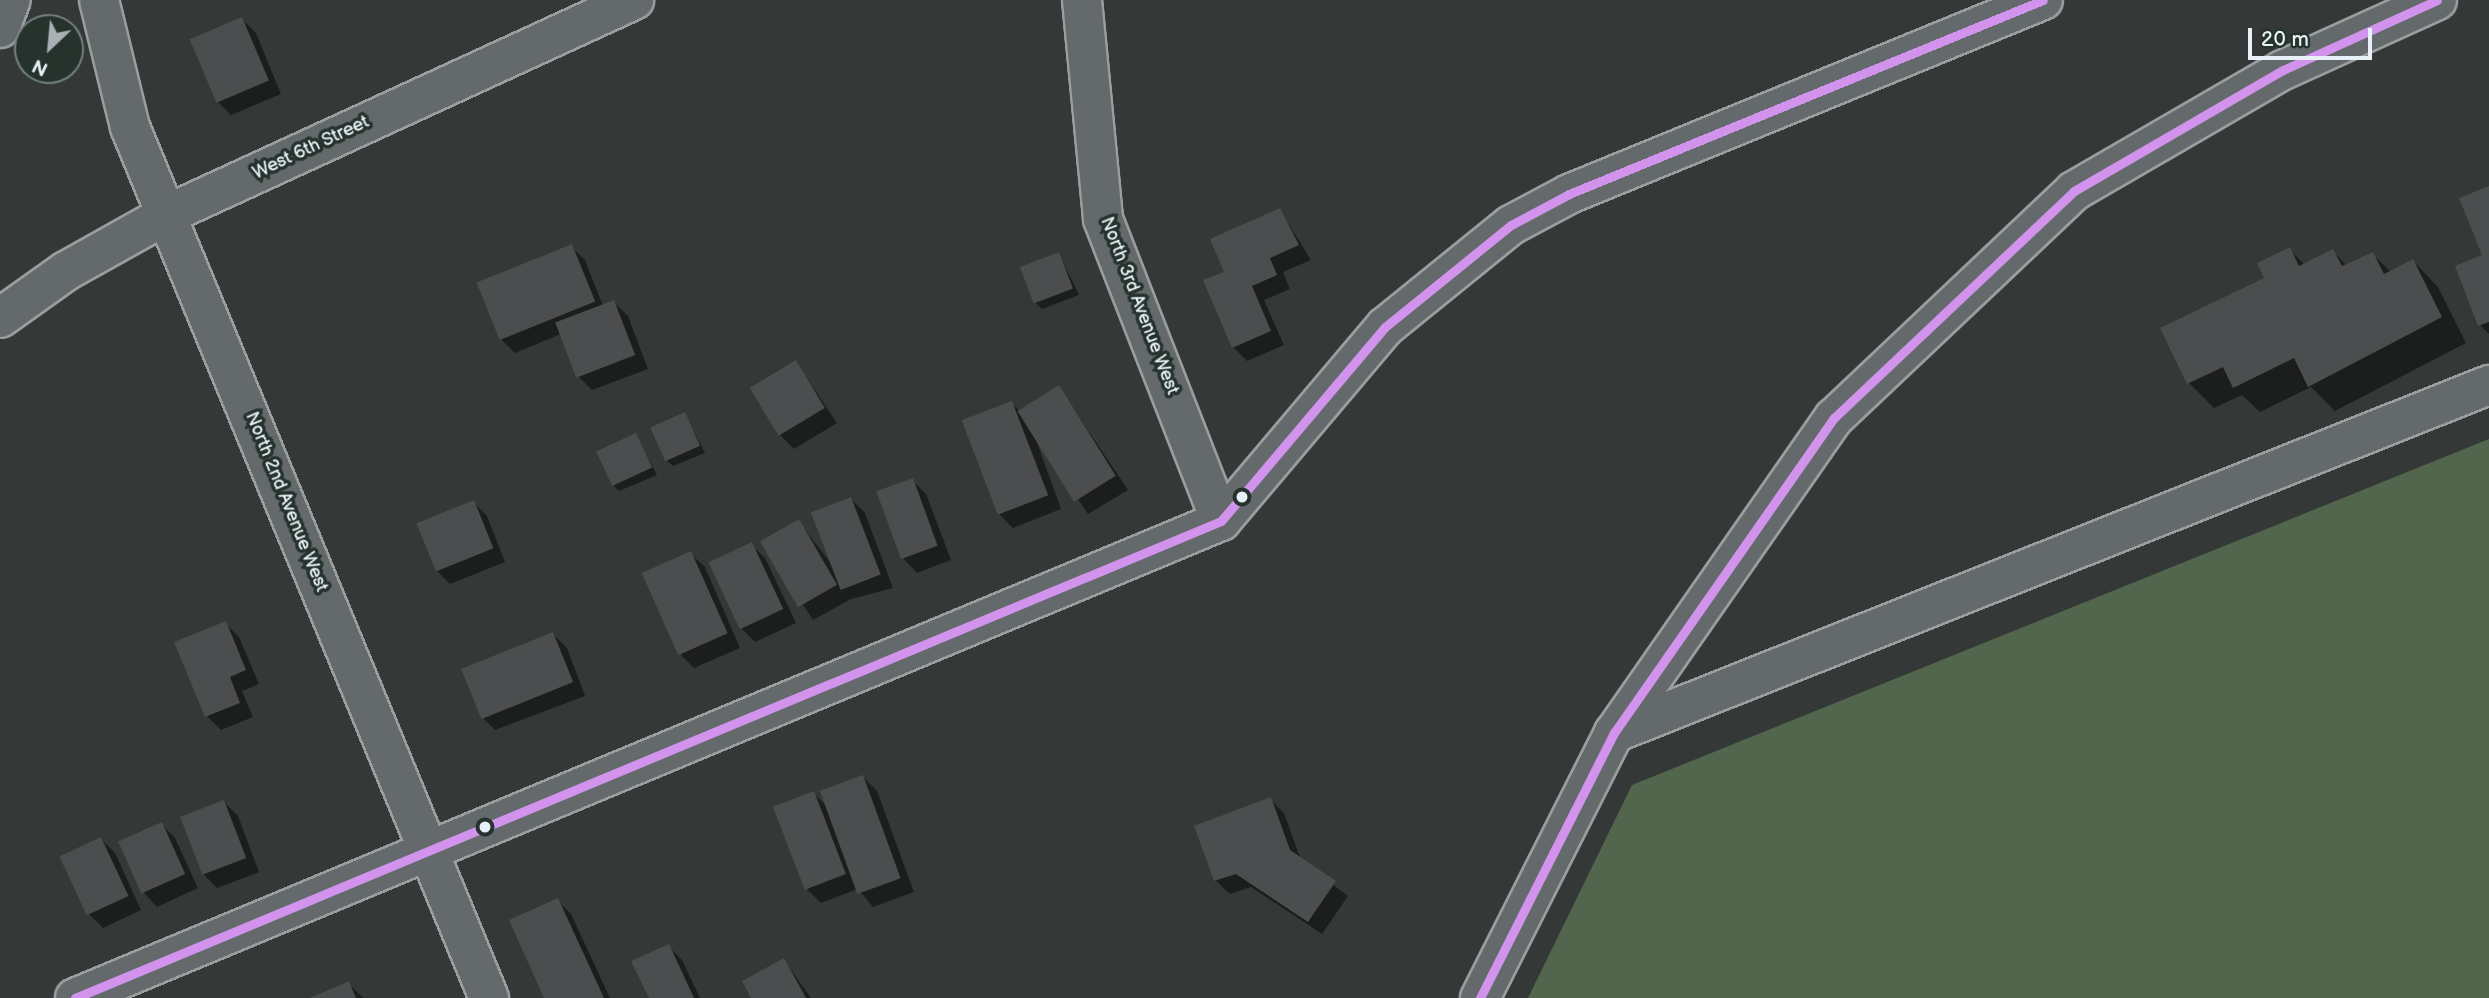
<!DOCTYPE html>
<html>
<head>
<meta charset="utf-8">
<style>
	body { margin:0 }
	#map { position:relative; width:2489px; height:998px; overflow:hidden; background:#343937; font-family:"Balsamiq Sans",sans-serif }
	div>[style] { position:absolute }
	.green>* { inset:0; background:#52664d }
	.shadow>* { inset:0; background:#0007 }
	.building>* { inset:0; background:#4c4d4e; transform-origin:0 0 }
	.roads { filter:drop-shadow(2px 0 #9a9e9e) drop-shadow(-2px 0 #9a9e9e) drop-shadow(0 2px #9a9e9e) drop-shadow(0 -2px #9a9e9e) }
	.street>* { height:38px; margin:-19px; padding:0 19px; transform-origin:19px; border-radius:19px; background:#646a6b }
	.secondary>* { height:38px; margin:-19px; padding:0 19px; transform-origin:19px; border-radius:19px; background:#646a6b }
	.highway>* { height:38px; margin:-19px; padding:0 19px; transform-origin:19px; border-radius:19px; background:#646a6b }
	.bus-1>* { height:9px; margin:-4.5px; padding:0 4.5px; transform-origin:4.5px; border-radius:4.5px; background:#d193ec }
	.dots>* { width:19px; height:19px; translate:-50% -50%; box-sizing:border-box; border:4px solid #26332d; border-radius:50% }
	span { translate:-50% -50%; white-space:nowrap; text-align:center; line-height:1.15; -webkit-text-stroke:7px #26332d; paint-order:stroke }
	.street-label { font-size:18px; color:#e8f1f8 }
	.north { position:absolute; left:14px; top:14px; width:70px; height:70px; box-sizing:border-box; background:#26332d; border:2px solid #747f7e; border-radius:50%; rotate:206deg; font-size:19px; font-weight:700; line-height:28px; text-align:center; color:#e8f1f8 }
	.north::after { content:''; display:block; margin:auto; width:24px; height:32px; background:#a9b1b4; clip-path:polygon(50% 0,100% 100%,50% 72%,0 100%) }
	.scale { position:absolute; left:2248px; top:28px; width:124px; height:32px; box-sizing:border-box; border:4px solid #e8f1f8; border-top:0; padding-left:9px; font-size:21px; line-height:24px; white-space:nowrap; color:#e8f1f8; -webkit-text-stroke:5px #26332d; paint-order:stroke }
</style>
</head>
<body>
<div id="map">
	<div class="green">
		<div style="clip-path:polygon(2489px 439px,2489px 998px,1528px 998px,1632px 785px)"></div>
	</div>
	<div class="shadow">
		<div style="clip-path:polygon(242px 19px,256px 33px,281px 94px,231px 115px,217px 101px)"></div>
		<div style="clip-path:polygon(2489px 188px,2489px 334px,2480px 325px)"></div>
		<div style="clip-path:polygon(1280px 210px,1311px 260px,1283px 272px,1290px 289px,1264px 300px,1284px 345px,1247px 361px,1233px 347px,1226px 273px)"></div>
		<div style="clip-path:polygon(571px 246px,585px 260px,603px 306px,614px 302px,628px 316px,648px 369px,592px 390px,578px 376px,561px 334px,515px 353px,501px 339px)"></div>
		<div style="clip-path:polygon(2289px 249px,2305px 265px,2333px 251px,2347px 266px,2372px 254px,2391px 272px,2413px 261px,2438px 287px,2466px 343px,2335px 411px,2311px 387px,2260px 412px,2242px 395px,2214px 408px,2189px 383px,2162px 329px,2266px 279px)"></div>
		<div style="clip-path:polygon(1059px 254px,1079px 295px,1042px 309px,1035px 302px)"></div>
		<div style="clip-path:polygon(796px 362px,837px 423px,794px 449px,780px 435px)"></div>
		<div style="clip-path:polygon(1059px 387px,1128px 490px,1088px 514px,1034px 434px,1061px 509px,1013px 528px,999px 514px,1011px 403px,1020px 411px)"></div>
		<div style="clip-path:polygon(685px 414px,705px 453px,673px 466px,666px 460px)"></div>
		<div style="clip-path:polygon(635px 435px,657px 475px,619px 491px,612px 484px)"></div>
		<div style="clip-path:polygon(912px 480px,926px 494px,951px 560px,917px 573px,904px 559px)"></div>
		<div style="clip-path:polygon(851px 499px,865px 513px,893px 588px,851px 599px,813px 620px,762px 542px,799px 522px,833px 566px)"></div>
		<div style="clip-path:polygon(473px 502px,487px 516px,505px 562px,450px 584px,436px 570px)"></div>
		<div style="clip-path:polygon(751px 544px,765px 558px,796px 623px,755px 642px,741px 628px)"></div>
		<div style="clip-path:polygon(691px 554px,705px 567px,740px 648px,694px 668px,680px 654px)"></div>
		<div style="clip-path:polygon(225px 623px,239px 637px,259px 684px,242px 691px,253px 717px,221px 730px,207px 716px)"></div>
		<div style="clip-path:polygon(553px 634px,567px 648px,585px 696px,495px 730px,481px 716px)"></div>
		<div style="clip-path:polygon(863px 777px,877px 791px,914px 892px,873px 907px,858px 889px,821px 903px,807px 889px,813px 793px,828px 807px)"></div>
		<div style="clip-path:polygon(1270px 799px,1284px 813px,1301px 860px,1348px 896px,1322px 934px,1251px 887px,1230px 894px,1216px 881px,1196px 827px)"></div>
		<div style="clip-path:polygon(224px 802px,238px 816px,259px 872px,217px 888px,203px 874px)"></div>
		<div style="clip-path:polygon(161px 824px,175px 838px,198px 888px,157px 907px,144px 893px,120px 843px)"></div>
		<div style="clip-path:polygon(101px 839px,115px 853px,141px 910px,103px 928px,89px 914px)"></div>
		<div style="clip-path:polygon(557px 900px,571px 914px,610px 998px,546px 998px)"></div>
		<div style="clip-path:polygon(668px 946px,682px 960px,700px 998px,651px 998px)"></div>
		<div style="clip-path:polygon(784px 960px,811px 998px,753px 998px)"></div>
		<div style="clip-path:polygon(348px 983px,363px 998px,314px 998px)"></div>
	</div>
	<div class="building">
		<div style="left:242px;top:17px;width:69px;height:57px;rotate:67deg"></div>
		<div style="clip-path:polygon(2489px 186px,2489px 322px,2478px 326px,2455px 266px,2482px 255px,2459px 198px)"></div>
		<div style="clip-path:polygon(1280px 208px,1299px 245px,1270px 258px,1277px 275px,1252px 286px,1271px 331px,1232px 348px,1203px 280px,1224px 272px,1210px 239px)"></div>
		<div style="left:572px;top:244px;width:62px;height:103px;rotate:68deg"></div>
		<div style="clip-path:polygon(2290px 247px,2299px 266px,2333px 249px,2342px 266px,2373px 252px,2384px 274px,2413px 259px,2442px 317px,2308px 387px,2294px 358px,2233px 388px,2223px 367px,2187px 384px,2160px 328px,2264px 278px,2257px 263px)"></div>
		<div style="left:1059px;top:252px;width:39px;height:42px;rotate:69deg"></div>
		<div style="left:614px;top:300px;width:59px;height:63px;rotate:69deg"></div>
		<div style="left:796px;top:360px;width:56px;height:54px;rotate:59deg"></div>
		<div style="left:1059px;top:385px;width:107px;height:49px;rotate:58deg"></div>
		<div style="left:1012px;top:401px;width:101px;height:54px;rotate:69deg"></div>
		<div style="left:685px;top:412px;width:37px;height:38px;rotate:66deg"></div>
		<div style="left:636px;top:433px;width:38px;height:44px;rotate:65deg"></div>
		<div style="left:913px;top:478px;width:72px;height:39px;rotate:70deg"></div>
		<div style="left:851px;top:497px;width:83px;height:43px;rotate:69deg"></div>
		<div style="left:474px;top:500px;width:52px;height:62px;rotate:68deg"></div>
		<div style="left:799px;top:519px;width:76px;height:45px;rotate:60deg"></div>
		<div style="left:752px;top:542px;width:74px;height:48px;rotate:65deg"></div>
		<div style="left:691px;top:551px;width:90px;height:54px;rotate:66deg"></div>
		<div style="clip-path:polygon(226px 621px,246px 670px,230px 677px,240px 703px,205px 717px,174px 642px)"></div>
		<div style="left:553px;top:632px;width:54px;height:99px;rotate:68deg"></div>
		<div style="left:863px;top:775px;width:110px;height:46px;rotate:70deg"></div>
		<div style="left:814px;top:791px;width:89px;height:44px;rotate:69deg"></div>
		<div style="clip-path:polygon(1271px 797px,1290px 850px,1336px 881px,1308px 922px,1236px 874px,1214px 881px,1194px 826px)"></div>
		<div style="left:224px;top:800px;width:62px;height:47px;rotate:69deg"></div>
		<div style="left:162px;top:822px;width:57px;height:48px;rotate:66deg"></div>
		<div style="left:101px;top:837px;width:65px;height:46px;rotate:65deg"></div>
		<div style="clip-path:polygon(558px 898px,604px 998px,544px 998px,509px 920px)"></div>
		<div style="clip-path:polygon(669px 944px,694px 998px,649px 998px,631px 961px)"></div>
		<div style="clip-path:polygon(784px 958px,806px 998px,751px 998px,742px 981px)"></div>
		<div style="clip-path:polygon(349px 981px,356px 998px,310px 998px)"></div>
	</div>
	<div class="roads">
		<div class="street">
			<div style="left:99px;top:0;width:131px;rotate:76.3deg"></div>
			<div style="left:130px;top:127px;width:942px;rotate:67.6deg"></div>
			<div style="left:1082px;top:0;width:220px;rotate:84.5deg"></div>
			<div style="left:1103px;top:219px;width:324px;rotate:68.7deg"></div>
			<div style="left:0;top:318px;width:81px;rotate:-35.5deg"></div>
			<div style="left:66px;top:271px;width:117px;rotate:-29.2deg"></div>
			<div style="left:168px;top:214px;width:513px;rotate:-24.67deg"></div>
			<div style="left:1614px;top:733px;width:942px;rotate:-21.69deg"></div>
			<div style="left:1480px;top:998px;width:297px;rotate:-63.2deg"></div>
			<div style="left:1614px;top:733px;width:384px;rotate:-55.1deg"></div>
			<div style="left:1834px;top:418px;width:330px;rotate:-43.4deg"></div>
			<div style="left:2074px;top:191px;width:241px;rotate:-30.1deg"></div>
			<div style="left:2283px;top:70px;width:169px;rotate:-24.4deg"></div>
		</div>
		<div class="secondary">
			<div style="left:75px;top:998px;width:1241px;rotate:-22.6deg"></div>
			<div style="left:1221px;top:521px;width:254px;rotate:-49.8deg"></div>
			<div style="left:1385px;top:327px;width:162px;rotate:-39deg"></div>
			<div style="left:1511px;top:225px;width:66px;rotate:-28.1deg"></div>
			<div style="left:1569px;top:194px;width:512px;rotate:-22.26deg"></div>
		</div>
		<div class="highway">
			<div style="left:0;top:28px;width:30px;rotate:-69deg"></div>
		</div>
	</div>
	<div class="bus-1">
		<div style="left:75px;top:998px;width:1241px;rotate:-22.6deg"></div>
		<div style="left:1221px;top:521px;width:254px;rotate:-49.8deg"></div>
		<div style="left:1385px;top:327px;width:162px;rotate:-39deg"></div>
		<div style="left:1511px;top:225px;width:66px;rotate:-28.1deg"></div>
		<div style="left:1569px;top:194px;width:512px;rotate:-22.26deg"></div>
		<div style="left:1480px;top:998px;width:297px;rotate:-63.2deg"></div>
		<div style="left:1614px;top:733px;width:384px;rotate:-55.1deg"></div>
		<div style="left:1834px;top:418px;width:330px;rotate:-43.4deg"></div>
		<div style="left:2074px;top:191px;width:241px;rotate:-30.1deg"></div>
		<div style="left:2283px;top:70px;width:169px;rotate:-24.4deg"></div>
	</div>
	<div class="dots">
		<div style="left:1242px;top:497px;background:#e8f1f8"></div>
		<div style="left:485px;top:827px;background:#e8f1f8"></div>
	</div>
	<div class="street-label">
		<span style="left:311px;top:148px;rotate:-25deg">West 6th Street</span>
		<span style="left:1139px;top:306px;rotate:69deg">North 3rd Avenue West</span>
		<span style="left:286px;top:502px;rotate:68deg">North 2nd Avenue West</span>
	</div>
	<div class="north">N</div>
	<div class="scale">20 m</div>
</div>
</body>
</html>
